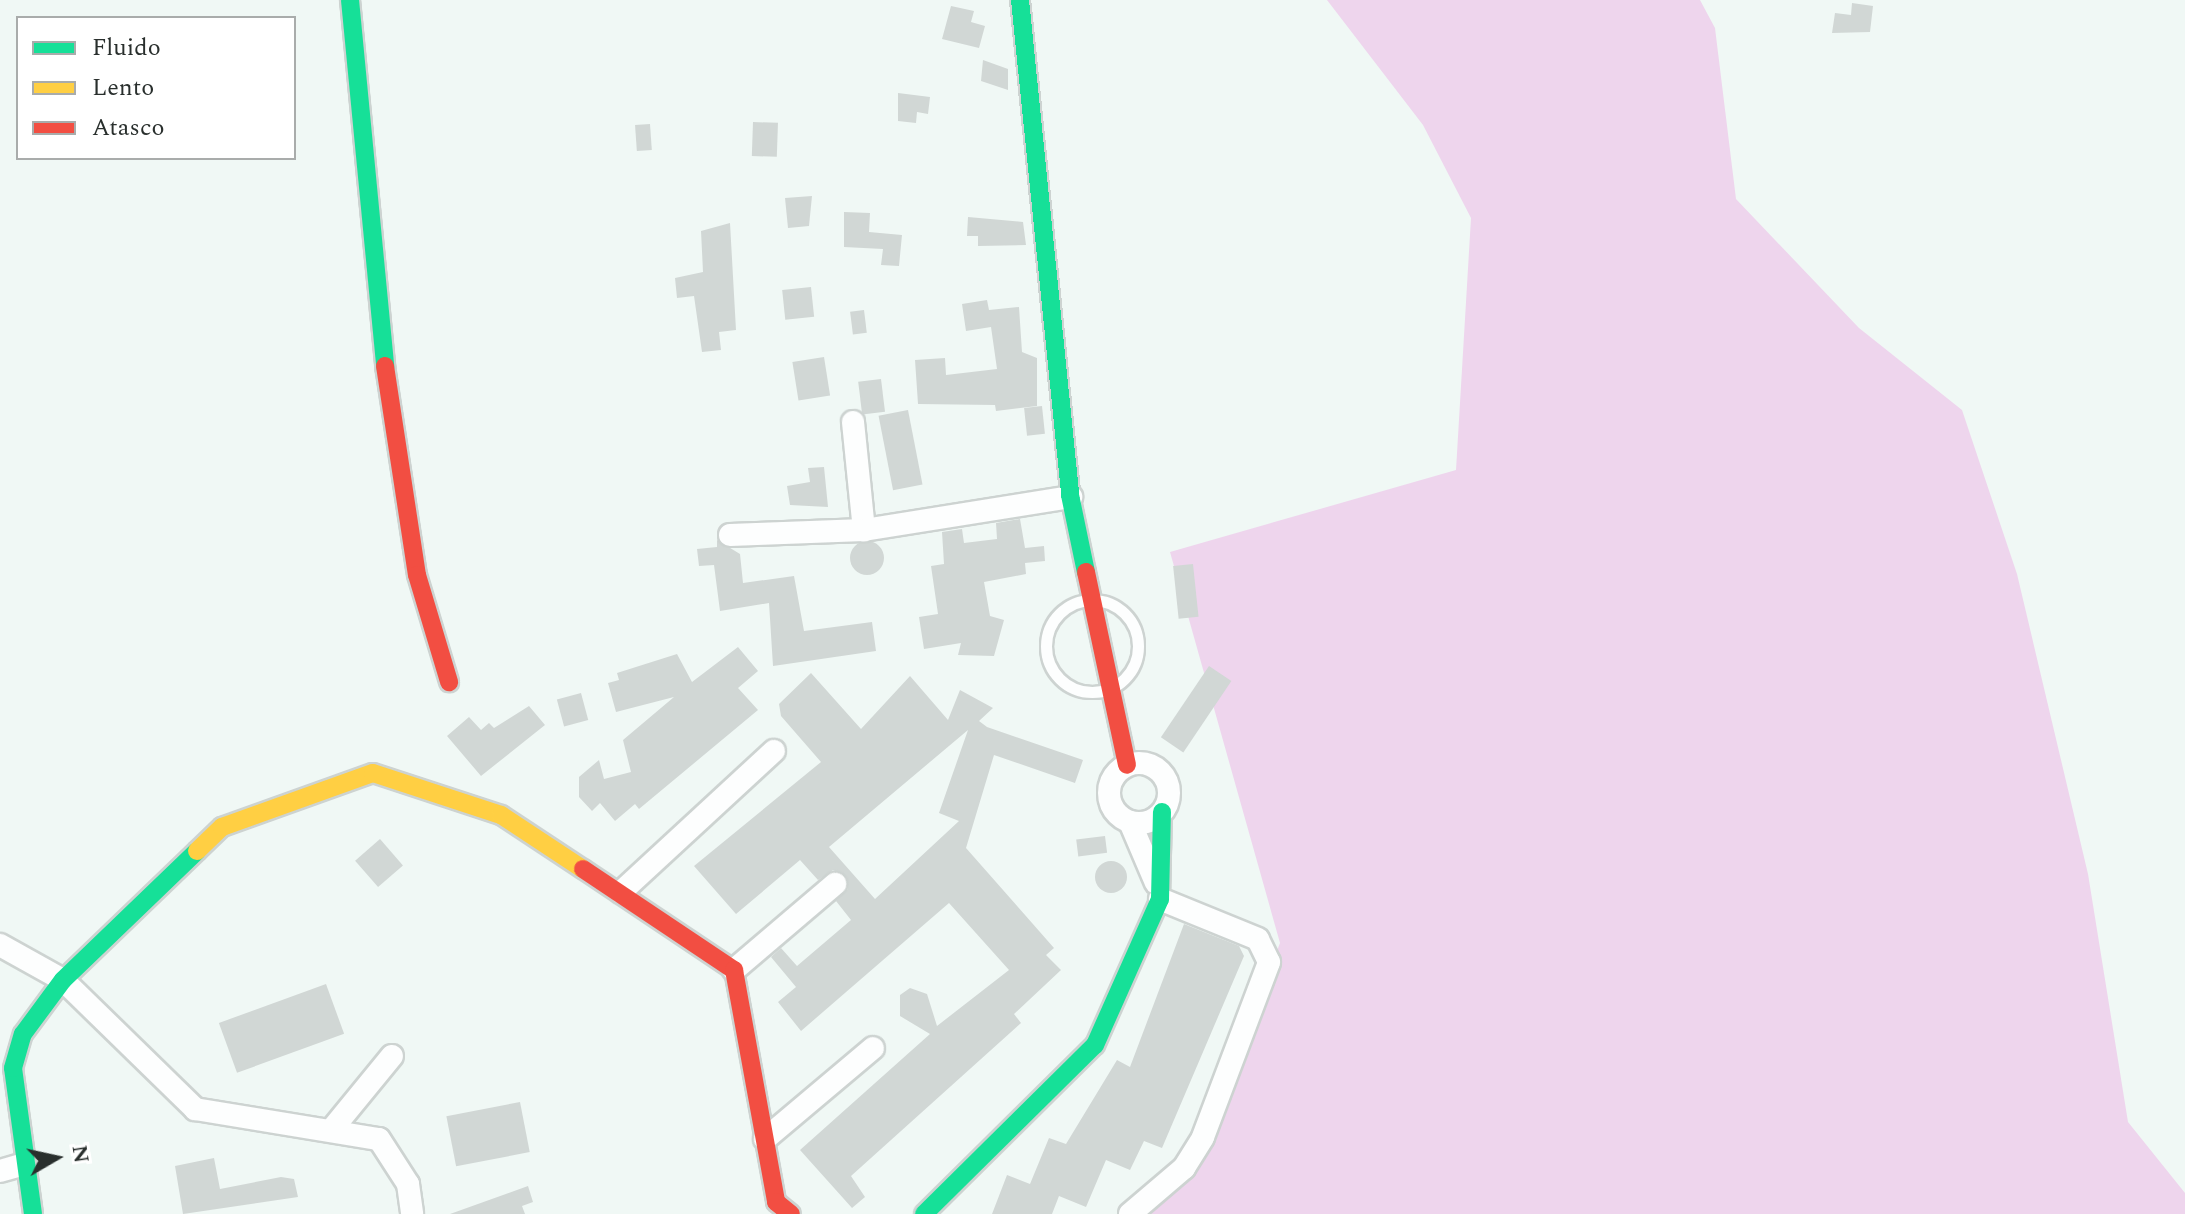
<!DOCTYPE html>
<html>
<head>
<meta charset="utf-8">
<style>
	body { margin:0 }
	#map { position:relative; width:2185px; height:1214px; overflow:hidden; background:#f0f8f5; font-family:Spectral,serif }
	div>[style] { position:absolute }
	.green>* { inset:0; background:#eed5ed }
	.building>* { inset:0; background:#d1d7d5; transform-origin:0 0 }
	.round { border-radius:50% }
	.roads { filter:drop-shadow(2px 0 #cdd3d1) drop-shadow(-2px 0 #cdd3d1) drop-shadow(0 2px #cdd3d1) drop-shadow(0 -2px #cdd3d1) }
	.lane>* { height:11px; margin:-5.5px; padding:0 5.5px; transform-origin:5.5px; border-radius:5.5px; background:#fdfefe }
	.lane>.ring { margin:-5.5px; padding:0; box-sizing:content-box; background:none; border:11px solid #fdfefe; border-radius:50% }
	.street>* { height:22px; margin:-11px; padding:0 11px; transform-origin:11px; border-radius:11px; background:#fdfefe }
	.street>.ring { margin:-11px; padding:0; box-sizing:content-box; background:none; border:22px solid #fdfefe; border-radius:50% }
	.fast>* { height:18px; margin:-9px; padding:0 9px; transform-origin:9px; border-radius:9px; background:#16e098 }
	.slow>* { height:18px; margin:-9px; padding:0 9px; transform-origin:9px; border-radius:9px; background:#ffcf43 }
	.jam>* { height:18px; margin:-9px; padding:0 9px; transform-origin:9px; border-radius:9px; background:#f24e42 }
	span { translate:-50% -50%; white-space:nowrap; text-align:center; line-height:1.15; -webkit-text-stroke:7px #fff; paint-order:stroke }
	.legend { position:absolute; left:16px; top:16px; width:280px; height:144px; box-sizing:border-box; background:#fff; border:2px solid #a9acab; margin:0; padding:10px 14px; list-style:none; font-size:24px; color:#292f2d }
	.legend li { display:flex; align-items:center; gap:16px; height:40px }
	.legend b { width:40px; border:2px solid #a9acab }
	.north { position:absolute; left:16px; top:1118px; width:80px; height:80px; -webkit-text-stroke:6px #fff; paint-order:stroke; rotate:81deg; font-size:22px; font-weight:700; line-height:32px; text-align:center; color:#292f2d }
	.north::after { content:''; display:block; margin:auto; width:28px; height:36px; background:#292f2d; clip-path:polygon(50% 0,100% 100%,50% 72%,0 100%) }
</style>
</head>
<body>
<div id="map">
	<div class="green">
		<div style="clip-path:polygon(1327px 0,1700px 0,1715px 28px,1736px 199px,1859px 328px,1962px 410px,2017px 574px,2088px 874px,2128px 1122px,2185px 1193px,2185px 1214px,1151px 1214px,1190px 1173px,1280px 943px,1170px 552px,1456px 470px,1471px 218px,1423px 125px)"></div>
	</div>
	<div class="building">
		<div style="clip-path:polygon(1852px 3px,1873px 6px,1870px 32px,1832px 33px,1835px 13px,1851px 15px)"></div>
		<div style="clip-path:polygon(951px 6px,974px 11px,971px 22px,985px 26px,979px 48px,942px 39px)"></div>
		<div style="clip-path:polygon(983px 60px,1008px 69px,1008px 90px,981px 81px)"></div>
		<div style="clip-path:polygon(898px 93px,930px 97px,928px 114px,917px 112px,916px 123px,898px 121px)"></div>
		<div style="left:753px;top:122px;width:25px;height:34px;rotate:2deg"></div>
		<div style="left:650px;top:124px;width:26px;height:15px;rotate:86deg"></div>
		<div style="clip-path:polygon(812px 196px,809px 226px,788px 228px,785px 198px)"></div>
		<div style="clip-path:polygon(844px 212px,870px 213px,869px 232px,902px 235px,899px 266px,881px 265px,883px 249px,844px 247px)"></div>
		<div style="clip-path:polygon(968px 217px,1023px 222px,1026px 245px,978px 246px,978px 236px,967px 236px)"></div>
		<div style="clip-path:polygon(730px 223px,736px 330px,719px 332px,721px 350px,702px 352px,694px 296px,677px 298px,675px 278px,703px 272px,701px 231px)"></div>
		<div style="left:811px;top:287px;width:30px;height:29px;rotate:84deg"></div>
		<div style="clip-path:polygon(987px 300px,989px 310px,1019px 307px,1022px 352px,1037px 358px,1037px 406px,996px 411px,995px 405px,918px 404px,915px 360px,945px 358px,946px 375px,997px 369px,991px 327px,966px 331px,962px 304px)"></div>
		<div style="left:864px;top:310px;width:23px;height:14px;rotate:83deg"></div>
		<div style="left:824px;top:357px;width:39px;height:32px;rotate:81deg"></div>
		<div style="left:881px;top:379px;width:33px;height:23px;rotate:83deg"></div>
		<div style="left:1042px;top:406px;width:28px;height:18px;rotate:84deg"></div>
		<div style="left:908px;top:410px;width:76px;height:30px;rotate:79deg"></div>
		<div style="clip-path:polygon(824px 467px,828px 507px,790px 505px,787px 486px,810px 482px,808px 468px)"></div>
		<div style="clip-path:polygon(1020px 519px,1025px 548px,1044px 546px,1045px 561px,1025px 563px,1026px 574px,984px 582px,990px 616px,1004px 620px,994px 656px,958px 655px,961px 643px,924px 649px,919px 617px,938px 614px,931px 566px,944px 564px,942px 532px,962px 529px,964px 543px,997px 539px,996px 523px)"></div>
		<div style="clip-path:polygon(717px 540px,740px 554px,743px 583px,794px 576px,804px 631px,872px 622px,876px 651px,773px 666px,769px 603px,720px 611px,714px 565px,699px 566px,697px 549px,717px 547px)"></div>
		<div class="round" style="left:850px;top:541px;width:34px;height:34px"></div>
		<div style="left:1193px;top:564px;width:53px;height:20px;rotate:84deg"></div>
		<div style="clip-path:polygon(738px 647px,758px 671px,738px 688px,758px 710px,639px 809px,635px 804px,615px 821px,600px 803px,592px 811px,579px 797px,579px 777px,599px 760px,604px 779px,631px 772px,623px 740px,674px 697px,616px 712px,608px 683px,619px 680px,617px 673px,677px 654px,692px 682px)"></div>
		<div style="left:1209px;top:666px;width:27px;height:86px;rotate:34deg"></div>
		<div style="clip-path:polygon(evenodd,811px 673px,861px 729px,910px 676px,948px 720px,960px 690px,993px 708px,979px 721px,987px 727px,1083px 760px,1075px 783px,994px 755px,966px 848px,1054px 948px,1046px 955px,1061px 970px,1014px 1014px,1021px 1023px,851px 1176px,865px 1197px,852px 1208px,800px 1150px,930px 1034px,900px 1016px,900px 995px,910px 988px,927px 994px,937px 1026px,1009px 970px,949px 903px,801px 1031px,778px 1002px,796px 987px,771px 957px,781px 948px,797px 966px,851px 920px,836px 901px,848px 889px,846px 876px,833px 870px,818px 880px,800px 860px,736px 914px,694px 866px,821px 762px,781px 716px,779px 704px,811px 673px,968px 730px,939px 813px,959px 821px,875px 899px,829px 847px,968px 730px)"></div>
		<div style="left:581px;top:693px;width:28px;height:25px;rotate:75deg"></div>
		<div style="clip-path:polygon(529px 706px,545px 725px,481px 776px,447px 736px,469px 717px,481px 730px,489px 723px,494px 728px)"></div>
		<div style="left:1105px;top:836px;width:17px;height:29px;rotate:83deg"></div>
		<div style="left:380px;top:839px;width:35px;height:33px;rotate:49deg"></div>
		<div class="round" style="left:1095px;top:861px;width:32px;height:32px"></div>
		<div style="clip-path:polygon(1184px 924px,1239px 946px,1244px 956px,1162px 1148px,1144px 1141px,1130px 1170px,1106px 1160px,1086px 1207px,1059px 1196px,1052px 1214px,992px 1214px,1007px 1175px,1030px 1184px,1049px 1138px,1066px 1144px,1117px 1060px,1130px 1067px)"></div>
		<div style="left:326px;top:984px;width:53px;height:114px;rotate:70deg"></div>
		<div style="left:520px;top:1102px;width:51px;height:75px;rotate:79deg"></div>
		<div style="clip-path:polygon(214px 1158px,220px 1189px,281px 1177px,294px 1179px,298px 1197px,183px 1214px,175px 1166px)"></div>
		<div style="clip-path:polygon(528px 1186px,533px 1202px,522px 1206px,525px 1214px,450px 1214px)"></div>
	</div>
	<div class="roads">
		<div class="lane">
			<div class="ring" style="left:1046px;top:600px;width:81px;height:81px"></div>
		</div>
		<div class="street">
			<div style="left:853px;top:422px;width:109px;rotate:84.2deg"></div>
			<div style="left:730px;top:535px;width:134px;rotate:-2.1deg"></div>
			<div style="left:864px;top:530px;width:210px;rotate:-9.1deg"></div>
			<div class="ring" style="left:1109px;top:763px;width:38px;height:38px"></div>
			<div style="left:1130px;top:822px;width:66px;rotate:66.9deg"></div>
			<div style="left:621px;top:892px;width:208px;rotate:-42.7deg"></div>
			<div style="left:0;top:945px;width:72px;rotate:29.1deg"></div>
			<div style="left:63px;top:980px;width:185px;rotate:44.3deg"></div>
			<div style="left:195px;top:1109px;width:186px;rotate:9.3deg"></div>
			<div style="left:379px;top:1139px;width:54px;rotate:57.2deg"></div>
			<div style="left:408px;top:1184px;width:30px;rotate:82deg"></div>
			<div style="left:734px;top:970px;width:133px;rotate:-40.4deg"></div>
			<div style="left:333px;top:1128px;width:93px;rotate:-50.7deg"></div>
			<div style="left:765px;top:1139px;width:141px;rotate:-40.1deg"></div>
			<div style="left:0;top:1171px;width:25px;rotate:-16deg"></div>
			<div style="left:1130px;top:1214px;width:71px;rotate:-40.4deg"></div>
			<div style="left:1184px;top:1168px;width:36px;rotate:-58deg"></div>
			<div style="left:1203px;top:1137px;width:187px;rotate:-69.3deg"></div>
			<div style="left:1269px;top:962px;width:25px;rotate:-116deg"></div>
			<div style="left:1258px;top:939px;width:106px;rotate:-157.8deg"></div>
		</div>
		<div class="fast">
			<div style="left:350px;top:0;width:368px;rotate:84.5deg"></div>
			<div style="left:1020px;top:0;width:498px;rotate:84.2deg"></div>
			<div style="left:1070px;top:495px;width:79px;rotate:78.3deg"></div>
			<div style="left:33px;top:1214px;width:147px;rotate:-97.8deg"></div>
			<div style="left:13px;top:1068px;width:35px;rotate:-74deg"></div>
			<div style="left:23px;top:1034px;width:67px;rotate:-53.5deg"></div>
			<div style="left:63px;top:980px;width:186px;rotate:-43.9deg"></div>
			<div style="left:924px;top:1214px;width:240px;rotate:-44.7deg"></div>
			<div style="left:1095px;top:1045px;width:160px;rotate:-66deg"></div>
			<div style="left:1160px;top:899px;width:87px;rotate:-88.7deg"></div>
		</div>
		<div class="slow">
			<div style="left:197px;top:851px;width:35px;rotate:-44deg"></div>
			<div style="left:222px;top:827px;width:160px;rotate:-19.7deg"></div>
			<div style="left:373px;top:773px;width:135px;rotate:18.2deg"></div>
			<div style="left:501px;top:815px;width:98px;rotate:33.4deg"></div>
		</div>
		<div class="jam">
			<div style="left:385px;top:366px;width:211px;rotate:81.3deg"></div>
			<div style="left:417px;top:575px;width:112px;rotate:73.3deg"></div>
			<div style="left:1086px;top:572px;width:197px;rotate:78deg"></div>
			<div style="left:583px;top:869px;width:182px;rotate:33.8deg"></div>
			<div style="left:734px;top:970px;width:236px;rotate:79.7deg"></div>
			<div style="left:776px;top:1202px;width:19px;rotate:39deg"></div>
		</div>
	</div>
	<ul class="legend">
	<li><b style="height:10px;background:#16e098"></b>Fluido</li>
	<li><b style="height:10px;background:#ffcf43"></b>Lento</li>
	<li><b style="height:10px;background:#f24e42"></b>Atasco</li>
	</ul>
	<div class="north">N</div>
</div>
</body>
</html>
